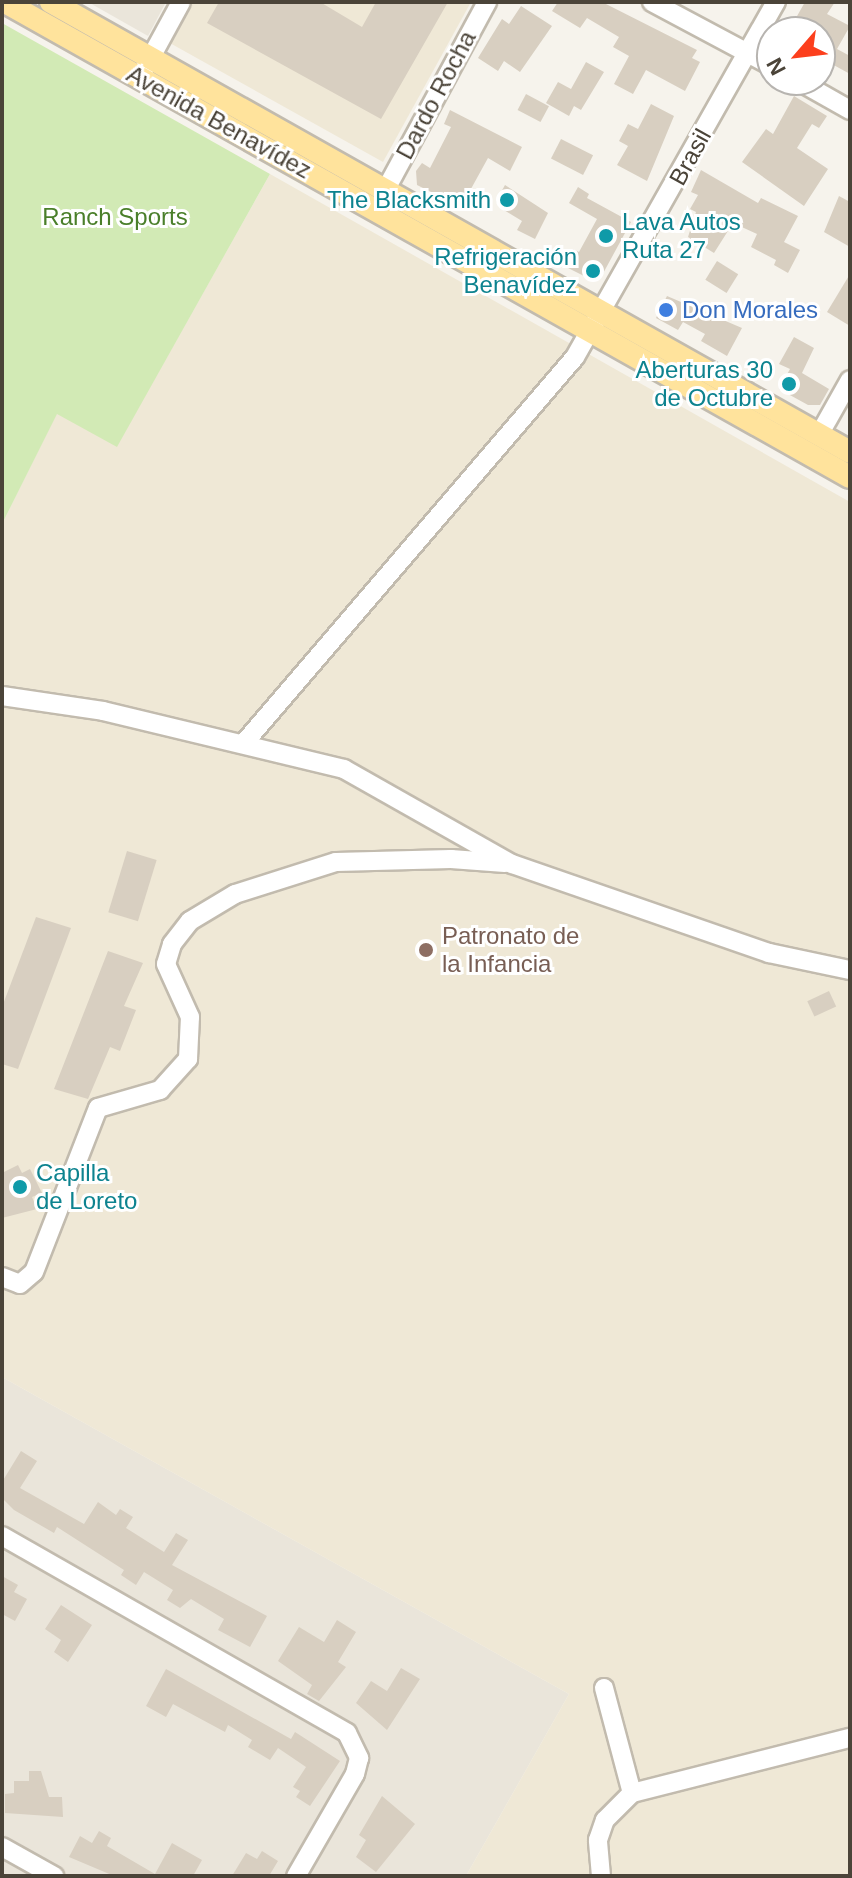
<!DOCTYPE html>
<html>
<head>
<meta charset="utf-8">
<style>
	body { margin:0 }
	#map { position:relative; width:852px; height:1878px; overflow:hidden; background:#f6f3ec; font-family:Helvetica,sans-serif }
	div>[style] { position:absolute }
	.residential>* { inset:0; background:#eae5da }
	.education>* { inset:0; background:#efe8d6 }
	.green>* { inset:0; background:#d2eab5 }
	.building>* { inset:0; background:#d8cfc1; transform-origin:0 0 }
	.roads { filter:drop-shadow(2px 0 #c2bbae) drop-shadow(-2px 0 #c2bbae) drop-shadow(0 2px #c2bbae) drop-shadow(0 -2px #c2bbae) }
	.minor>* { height:18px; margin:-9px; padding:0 9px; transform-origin:9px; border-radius:9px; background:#fff }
	.major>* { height:22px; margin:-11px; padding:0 11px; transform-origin:11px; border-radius:11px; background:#ffe39c }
	.dots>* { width:22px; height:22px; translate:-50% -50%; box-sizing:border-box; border:4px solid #fff; border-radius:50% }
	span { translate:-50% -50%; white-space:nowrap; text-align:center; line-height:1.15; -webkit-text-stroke:6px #fff; paint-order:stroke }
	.street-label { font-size:24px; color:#4b4439 }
	.culture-label { font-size:24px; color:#0d838f }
	.right { translate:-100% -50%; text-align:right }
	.left { translate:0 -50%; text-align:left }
	.park-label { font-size:24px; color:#4a7f2a }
	.shop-label { font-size:24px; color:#366cbe }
	.education-label { font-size:24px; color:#785e54 }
	.frame { position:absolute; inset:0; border:4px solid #4b4439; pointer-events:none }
	.north { position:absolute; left:756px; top:16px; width:80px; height:80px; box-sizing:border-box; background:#fff; border:2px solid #b7b4b0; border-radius:50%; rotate:242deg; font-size:22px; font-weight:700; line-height:32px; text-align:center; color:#4b4439 }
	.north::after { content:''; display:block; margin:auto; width:28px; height:36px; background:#fc3f1d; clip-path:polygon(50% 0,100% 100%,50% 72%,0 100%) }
</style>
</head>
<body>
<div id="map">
	<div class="residential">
		<div style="clip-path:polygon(88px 2px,166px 2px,148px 36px)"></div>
		<div style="clip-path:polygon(2px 1377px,569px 1694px,466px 1876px,2px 1876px)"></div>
	</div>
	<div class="education">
		<div style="clip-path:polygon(190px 2px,471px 2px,383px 162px,168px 42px)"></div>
		<div style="clip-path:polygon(270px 174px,850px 502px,850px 1876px,466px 1876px,569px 1694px,2px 1377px,2px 524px,57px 413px,117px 446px)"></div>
	</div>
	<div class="green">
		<div style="clip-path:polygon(2px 23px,270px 174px,117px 447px,57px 414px,2px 524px)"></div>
	</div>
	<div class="building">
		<div style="clip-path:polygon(219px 2px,320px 2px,362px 27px,376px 2px,448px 2px,381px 119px,207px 23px)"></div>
		<div style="clip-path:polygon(558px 2px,602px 2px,697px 50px,692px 58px,700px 62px,685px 91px,646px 70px,633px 94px,614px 84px,629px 56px,613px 47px,619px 37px,587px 18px,580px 28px,552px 11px)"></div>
		<div style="clip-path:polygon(805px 2px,835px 2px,827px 14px,850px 26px,837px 49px,850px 56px,850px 74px,830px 63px,820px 79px,820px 32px,788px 32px)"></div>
		<div style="clip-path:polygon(521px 6px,552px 26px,520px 72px,504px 61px,498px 71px,478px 58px,502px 19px,509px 24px)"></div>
		<div style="clip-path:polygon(586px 62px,604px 72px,581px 110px,574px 106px,569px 116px,546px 103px,558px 82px,571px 89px)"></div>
		<div style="left:526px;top:94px;width:26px;height:18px;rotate:28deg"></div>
		<div style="clip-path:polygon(794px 96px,827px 116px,819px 128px,812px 124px,797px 148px,828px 169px,804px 206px,742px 162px,766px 129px,773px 134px)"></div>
		<div style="clip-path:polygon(651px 104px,674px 116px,647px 181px,617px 165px,628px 146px,619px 141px,628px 124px,638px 129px)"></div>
		<div style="clip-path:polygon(450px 110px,522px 147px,510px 171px,488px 158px,461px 207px,417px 185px,416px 171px,422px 163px,430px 168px,451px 127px,444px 124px)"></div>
		<div style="left:561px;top:139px;width:36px;height:22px;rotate:27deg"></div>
		<div style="clip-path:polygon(701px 170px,758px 203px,761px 198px,798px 216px,784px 242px,800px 250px,788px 273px,774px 265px,776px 260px,751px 247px,757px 234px,733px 223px,714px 253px,688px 237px,696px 212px,690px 209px,698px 195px,691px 192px)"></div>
		<div style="clip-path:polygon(505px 185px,548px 213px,535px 239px,517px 230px,522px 221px,499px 207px,496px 201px)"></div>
		<div style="clip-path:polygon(578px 187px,589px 194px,587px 198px,631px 222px,600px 279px,592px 280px,564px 266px,573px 249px,579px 252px,597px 219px,569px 203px)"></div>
		<div style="clip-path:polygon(839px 196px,850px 202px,850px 247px,824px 232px)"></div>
		<div style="left:717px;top:261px;width:25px;height:22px;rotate:32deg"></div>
		<div style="clip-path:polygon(850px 274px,850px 326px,827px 312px)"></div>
		<div style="clip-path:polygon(667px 296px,742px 328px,727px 356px,701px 341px,705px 334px,683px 322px,678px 330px,656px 318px)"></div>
		<div style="clip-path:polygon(794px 337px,814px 348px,802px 373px,829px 389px,820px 405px,808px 405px,779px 389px,790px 369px,779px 364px)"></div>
		<div style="left:127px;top:851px;width:31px;height:64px;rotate:17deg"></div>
		<div style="clip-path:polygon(36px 917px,71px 928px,18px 1069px,2px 1064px,2px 1007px)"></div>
		<div style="clip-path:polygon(108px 951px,143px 963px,124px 1006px,136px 1010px,120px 1051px,110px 1047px,88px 1099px,54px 1089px)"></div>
		<div style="left:829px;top:991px;width:17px;height:24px;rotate:65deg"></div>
		<div style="clip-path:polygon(18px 1165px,22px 1173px,30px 1169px,42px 1193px,32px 1197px,37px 1209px,2px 1218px,2px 1173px)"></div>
		<div style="clip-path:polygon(21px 1451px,37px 1461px,20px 1488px,84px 1524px,98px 1502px,116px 1515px,120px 1509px,133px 1517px,126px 1528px,164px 1552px,176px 1533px,188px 1540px,172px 1565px,267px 1616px,250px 1647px,218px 1630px,224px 1619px,191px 1599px,180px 1608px,167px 1600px,173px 1590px,144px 1572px,136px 1585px,121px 1575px,124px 1570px,57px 1527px,54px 1533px,14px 1510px,2px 1498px,2px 1482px)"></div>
		<div style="clip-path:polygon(2px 1576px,18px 1585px,14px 1592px,27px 1599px,15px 1621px,2px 1614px)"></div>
		<div style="clip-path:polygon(61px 1605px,92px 1625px,68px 1662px,54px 1652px,61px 1640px,45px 1629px)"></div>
		<div style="clip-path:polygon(337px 1620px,356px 1632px,338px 1662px,346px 1667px,319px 1701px,307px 1694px,312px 1685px,278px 1661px,299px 1627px,324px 1642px)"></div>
		<div style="clip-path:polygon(401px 1668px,420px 1679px,387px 1730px,356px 1703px,371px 1681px,387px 1691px)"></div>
		<div style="clip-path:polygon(166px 1669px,291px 1739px,295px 1732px,340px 1761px,310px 1806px,296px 1797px,300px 1791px,293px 1787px,306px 1767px,278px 1748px,270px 1760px,248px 1747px,252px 1740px,228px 1725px,225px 1732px,173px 1704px,166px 1717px,146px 1706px)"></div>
		<div style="clip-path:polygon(29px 1771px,41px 1771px,49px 1797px,62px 1797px,63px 1817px,5px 1813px,5px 1794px,14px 1793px,14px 1781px,29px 1781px)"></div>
		<div style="clip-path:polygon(382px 1796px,415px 1824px,376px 1872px,356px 1857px,366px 1840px,359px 1835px)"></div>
		<div style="clip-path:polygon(99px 1831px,111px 1838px,107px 1846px,155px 1874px,172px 1843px,202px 1860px,193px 1876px,114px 1876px,69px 1857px,80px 1836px,92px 1843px)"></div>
		<div style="clip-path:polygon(262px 1851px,278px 1861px,269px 1876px,232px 1876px,246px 1853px,257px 1859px)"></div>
	</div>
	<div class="roads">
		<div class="minor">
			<div style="left:652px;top:2px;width:136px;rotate:28.1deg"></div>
			<div style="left:144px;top:70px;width:77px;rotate:-61.4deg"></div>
			<div style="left:797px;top:80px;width:61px;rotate:29.5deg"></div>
			<div style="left:386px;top:189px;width:213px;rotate:-61.6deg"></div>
			<div style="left:819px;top:435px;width:63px;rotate:-60.6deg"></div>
			<div style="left:2px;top:696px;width:102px;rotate:8.4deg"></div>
			<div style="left:103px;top:711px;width:248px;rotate:13.5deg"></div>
			<div style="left:344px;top:769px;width:193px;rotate:29.5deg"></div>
			<div style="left:512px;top:864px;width:272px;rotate:19.1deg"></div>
			<div style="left:769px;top:953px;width:83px;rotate:11.9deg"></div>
			<div style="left:244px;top:743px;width:508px;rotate:-49.39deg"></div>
			<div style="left:575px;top:357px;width:408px;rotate:-60.5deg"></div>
			<div style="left:2px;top:1277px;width:19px;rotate:21deg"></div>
			<div style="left:20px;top:1284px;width:18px;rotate:-41deg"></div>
			<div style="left:34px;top:1272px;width:176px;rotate:-68.7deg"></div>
			<div style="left:98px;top:1108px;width:65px;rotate:-16.2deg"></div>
			<div style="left:160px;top:1090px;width:42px;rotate:-47.9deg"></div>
			<div style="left:188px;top:1059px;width:42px;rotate:-87.3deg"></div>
			<div style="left:190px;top:1017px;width:58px;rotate:-114.4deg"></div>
			<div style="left:166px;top:964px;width:21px;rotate:-73deg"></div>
			<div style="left:172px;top:944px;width:29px;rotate:-52deg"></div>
			<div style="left:190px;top:921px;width:52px;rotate:-31deg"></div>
			<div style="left:235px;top:894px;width:106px;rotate:-17.6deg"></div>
			<div style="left:336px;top:862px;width:115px;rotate:-1.5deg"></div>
			<div style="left:451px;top:859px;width:54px;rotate:4.2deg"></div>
			<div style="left:2px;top:1536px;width:397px;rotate:29.7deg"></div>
			<div style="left:347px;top:1733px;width:28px;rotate:64deg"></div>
			<div style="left:359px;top:1758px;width:16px;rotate:104deg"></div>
			<div style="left:355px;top:1774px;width:118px;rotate:120deg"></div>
			<div style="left:604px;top:1688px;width:109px;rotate:75.1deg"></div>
			<div style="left:2px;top:1847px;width:60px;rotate:29.1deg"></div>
			<div style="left:601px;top:1876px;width:36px;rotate:-95deg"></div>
			<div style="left:598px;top:1840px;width:21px;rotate:-71deg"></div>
			<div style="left:605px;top:1820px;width:38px;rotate:-45deg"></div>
			<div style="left:632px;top:1793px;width:225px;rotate:-14.2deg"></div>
		</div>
		<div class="major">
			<div style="left:5px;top:2px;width:969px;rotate:29.34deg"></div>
			<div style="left:51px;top:2px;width:917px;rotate:29.39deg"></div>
		</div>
	</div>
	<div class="dots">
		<div style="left:507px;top:200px;background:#0f9aa8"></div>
		<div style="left:606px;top:236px;background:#0f9aa8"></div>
		<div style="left:593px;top:271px;background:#0f9aa8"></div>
		<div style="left:666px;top:310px;background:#3f7fe0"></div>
		<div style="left:789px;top:384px;background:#0f9aa8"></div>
		<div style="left:426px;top:950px;background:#8d6e63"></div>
		<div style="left:20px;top:1187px;background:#0f9aa8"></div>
	</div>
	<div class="street-label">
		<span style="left:436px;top:95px;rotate:-62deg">Dardo Rocha</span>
		<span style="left:219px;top:122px;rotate:29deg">Avenida Benavídez</span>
		<span style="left:690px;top:157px;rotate:-61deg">Brasil</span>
	</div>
	<div class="culture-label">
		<span class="right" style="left:491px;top:200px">The Blacksmith</span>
		<span class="left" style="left:622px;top:236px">Lava Autos<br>Ruta 27</span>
		<span class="right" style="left:577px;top:271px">Refrigeración<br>Benavídez</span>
		<span class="right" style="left:773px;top:384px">Aberturas 30<br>de Octubre</span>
		<span class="left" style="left:36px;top:1187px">Capilla<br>de Loreto</span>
	</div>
	<div class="park-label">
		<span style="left:115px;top:217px">Ranch Sports</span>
	</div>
	<div class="shop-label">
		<span class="left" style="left:682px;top:310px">Don Morales</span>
	</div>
	<div class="education-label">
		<span class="left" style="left:442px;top:950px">Patronato de<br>la Infancia</span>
	</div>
	<div class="frame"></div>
	<div class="north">N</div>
</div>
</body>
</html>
